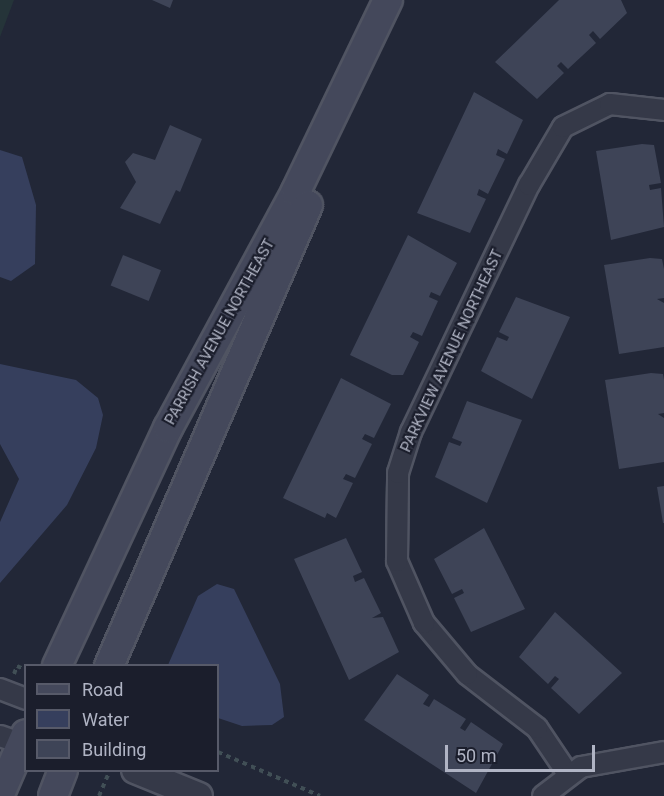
<!DOCTYPE html>
<html>
<head>
<meta charset="utf-8">
<style>
	body { margin:0 }
	#map { position:relative; width:664px; height:796px; overflow:hidden; background:#222737; font-family:Roboto,sans-serif }
	div>[style] { position:absolute }
	.green>* { inset:0; background:#253439 }
	.water>* { inset:0; background:#363f5d }
	.building>* { inset:0; background:#3e4457; transform-origin:0 0 }
	.path>* { height:4px; margin-top:-2px; transform-origin:0; background:repeating-linear-gradient(90deg,#414f56 0 4.5px,transparent 0 9px) }
	.roads { filter:drop-shadow(2px 0 #505462) drop-shadow(-2px 0 #505462) drop-shadow(0 2px #505462) drop-shadow(0 -2px #505462) }
	.minor>* { height:20px; margin:-10px; padding:0 10px; transform-origin:10px; border-radius:10px; background:#353948 }
	.tertiary>* { height:26px; margin:-13px; padding:0 13px; transform-origin:13px; border-radius:13px; background:#353948 }
	.secondary>* { height:28px; margin:-14px; padding:0 14px; transform-origin:14px; border-radius:14px; background:#44485b }
	span { translate:-50% -50%; white-space:nowrap; text-align:center; line-height:1.15; -webkit-text-stroke:4.5px #1b1e2c; paint-order:stroke }
	.street-label { font-size:15px; color:#b0b4c4 }
	.legend { position:absolute; left:24px; top:664px; width:195px; height:108px; box-sizing:border-box; background:#1b1e2c; border:2px solid #575a69; margin:0; padding:8px 10px; list-style:none; font-size:18px; color:#b0b4c4 }
	.legend li { display:flex; align-items:center; gap:12px; height:30px }
	.legend b { width:30px; border:2px solid #575a69 }
	.scale { position:absolute; left:445px; top:745px; width:150px; height:27px; box-sizing:border-box; border:3px solid #b0b4c4; border-top:0; padding-left:8px; font-size:18px; line-height:21px; white-space:nowrap; color:#b0b4c4; -webkit-text-stroke:4px #1b1e2c; paint-order:stroke }
</style>
</head>
<body>
<div id="map">
	<div class="green">
		<div style="clip-path:polygon(0 0,14px 0,0 37px)"></div>
	</div>
	<div class="water">
		<div style="clip-path:polygon(0 150px,22px 157px,36px 205px,35px 264px,11px 281px,0 277px)"></div>
		<div style="clip-path:polygon(0 364px,76px 380px,98px 398px,103px 415px,96px 448px,67px 505px,0 583px,0 522px,19px 479px,0 444px)"></div>
		<div style="clip-path:polygon(217px 584px,234px 589px,280px 684px,284px 717px,272px 725px,242px 726px,218px 718px,218px 666px,168px 665px,198px 596px)"></div>
	</div>
	<div class="building">
		<div style="clip-path:polygon(152px 0,173px 0,170px 8px)"></div>
		<div style="clip-path:polygon(559px 0,621px 0,627px 13px,600px 39px,593px 31px,589px 35px,596px 43px,568px 69px,561px 62px,557px 66px,564px 73px,537px 99px,495px 62px)"></div>
		<div style="clip-path:polygon(474px 92px,523px 120px,507px 154px,498px 149px,496px 155px,505px 159px,488px 194px,479px 189px,477px 195px,486px 199px,470px 233px,417px 213px)"></div>
		<div style="clip-path:polygon(170px 125px,202px 139px,180px 192px,176px 190px,160px 224px,120px 208px,136px 182px,125px 162px,133px 153px,155px 160px)"></div>
		<div style="clip-path:polygon(642px 144px,654px 145px,661px 183px,649px 185px,650px 190px,661px 188px,664px 227px,611px 240px,596px 151px)"></div>
		<div style="clip-path:polygon(408px 235px,457px 263px,440px 296px,431px 292px,429px 297px,438px 301px,422px 336px,413px 332px,410px 337px,419px 342px,403px 375px,392px 375px,350px 355px)"></div>
		<div style="left:123px;top:255px;width:41px;height:33px;rotate:22deg"></div>
		<div style="clip-path:polygon(650px 258px,662px 259px,664px 269px,664px 298px,657px 299px,664px 303px,664px 347px,619px 354px,604px 265px)"></div>
		<div style="clip-path:polygon(516px 297px,570px 317px,532px 399px,481px 371px,497px 337px,507px 341px,509px 337px,499px 332px)"></div>
		<div style="clip-path:polygon(651px 373px,663px 374px,664px 380px,664px 413px,658px 414px,664px 418px,664px 462px,619px 469px,605px 380px)"></div>
		<div style="clip-path:polygon(341px 378px,391px 404px,374px 438px,365px 434px,362px 439px,372px 444px,355px 478px,346px 474px,343px 479px,353px 483px,336px 518px,327px 513px,325px 518px,283px 498px)"></div>
		<div style="clip-path:polygon(467px 401px,522px 420px,487px 503px,435px 477px,449px 442px,460px 446px,462px 442px,452px 438px)"></div>
		<div style="clip-path:polygon(664px 486px,664px 523px,663px 523px,657px 487px)"></div>
		<div style="clip-path:polygon(484px 528px,525px 609px,471px 632px,454px 598px,464px 593px,462px 589px,452px 594px,434px 559px)"></div>
		<div style="clip-path:polygon(346px 538px,362px 572px,353px 576px,355px 582px,364px 578px,381px 613px,372px 618px,383px 617px,399px 652px,349px 680px,294px 559px)"></div>
		<div style="clip-path:polygon(555px 612px,622px 673px,579px 714px,551px 688px,559px 679px,555px 676px,548px 684px,519px 657px)"></div>
		<div style="clip-path:polygon(397px 674px,429px 695px,423px 704px,429px 707px,434px 699px,466px 719px,460px 728px,465px 731px,471px 722px,503px 744px,476px 793px,364px 720px)"></div>
	</div>
	<div class="path">
		<div style="left:14px;top:674px;width:9px;rotate:-69deg"></div>
		<div style="left:17px;top:666px;width:10px;rotate:24deg"></div>
		<div style="left:218px;top:752px;width:111px;rotate:23.3deg"></div>
		<div style="left:99px;top:796px;width:28px;rotate:-67deg"></div>
	</div>
	<div class="roads">
		<div class="minor">
			<div style="left:0;top:689px;width:28px;rotate:21deg"></div>
			<div style="left:0;top:736px;width:28px;rotate:19deg"></div>
			<div style="left:568px;top:774px;width:55px;rotate:-124deg"></div>
			<div style="left:537px;top:728px;width:88px;rotate:-142.4deg"></div>
			<div style="left:467px;top:674px;width:67px;rotate:-130.1deg"></div>
			<div style="left:424px;top:623px;width:68px;rotate:-113.5deg"></div>
			<div style="left:397px;top:561px;width:88px;rotate:-89.3deg"></div>
			<div style="left:398px;top:473px;width:43px;rotate:-72.4deg"></div>
			<div style="left:411px;top:432px;width:274px;rotate:-64.5deg"></div>
			<div style="left:529px;top:185px;width:67px;rotate:-59.6deg"></div>
			<div style="left:563px;top:127px;width:52px;rotate:-26.1deg"></div>
			<div style="left:610px;top:104px;width:54px;rotate:6.3deg"></div>
			<div style="left:543px;top:796px;width:48px;rotate:-37.3deg"></div>
			<div style="left:581px;top:767px;width:84px;rotate:-10.2deg"></div>
		</div>
		<div class="tertiary">
			<div style="left:135px;top:770px;width:69px;rotate:22.1deg"></div>
		</div>
		<div class="secondary">
			<div style="left:57px;top:666px;width:263px;rotate:-65deg"></div>
			<div style="left:168px;top:428px;width:269px;rotate:-61.6deg"></div>
			<div style="left:296px;top:191px;width:212px;rotate:-64.3deg"></div>
			<div style="left:109px;top:666px;width:502px;rotate:-66.65deg"></div>
			<div style="left:0;top:794px;width:65px;rotate:-66.6deg"></div>
			<div style="left:53px;top:796px;width:28px;rotate:-69deg"></div>
		</div>
	</div>
	<div class="street-label">
		<span style="left:220px;top:332px;rotate:-61deg">PARRISH AVENUE NORTHEAST</span>
		<span style="left:452px;top:351px;rotate:-65deg">PARKVIEW AVENUE NORTHEAST</span>
	</div>
	<ul class="legend">
	<li><b style="height:8px;background:#44485b"></b>Road</li>
	<li><b style="height:16px;background:#363f5d"></b>Water</li>
	<li><b style="height:16px;background:#3e4457"></b>Building</li>
	</ul>
	<div class="scale">50 m</div>
</div>
</body>
</html>
